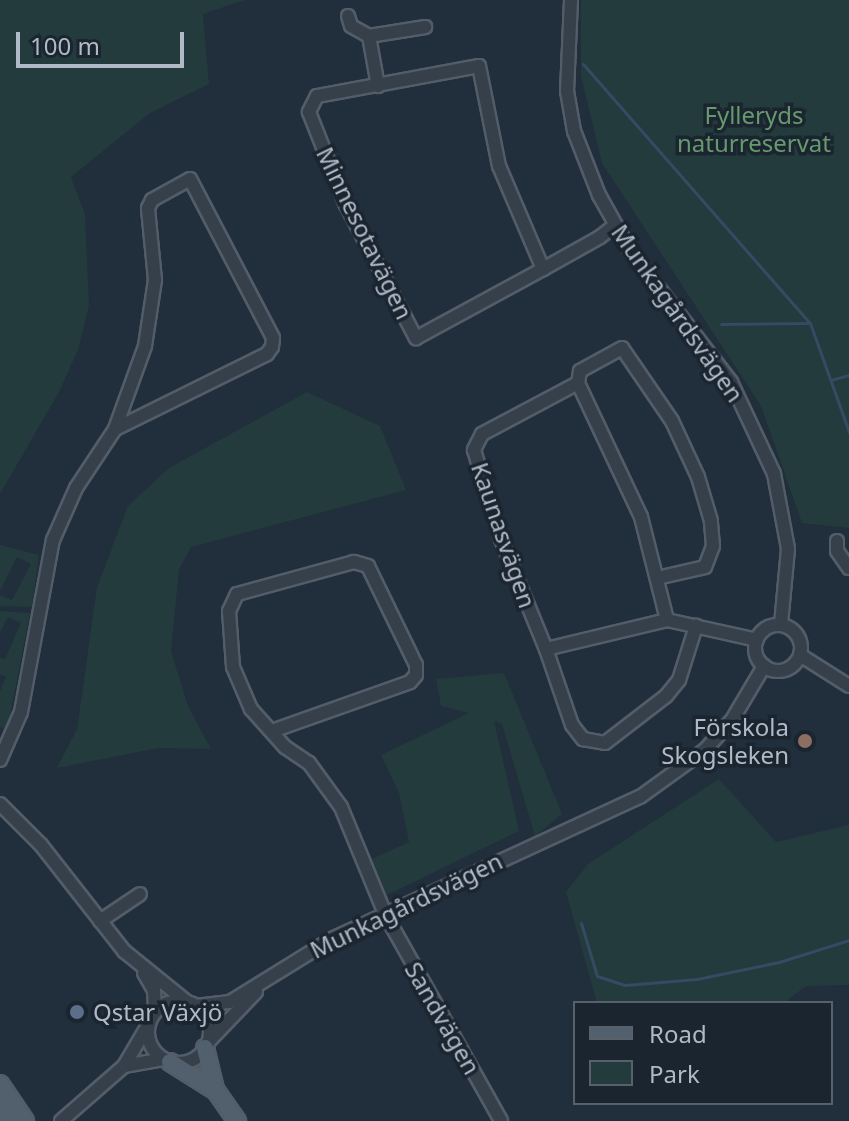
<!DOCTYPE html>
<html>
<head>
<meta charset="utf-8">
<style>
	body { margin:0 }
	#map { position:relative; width:849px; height:1121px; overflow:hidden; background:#212e3b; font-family:"Noto Sans",sans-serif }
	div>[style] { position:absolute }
	.green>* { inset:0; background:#233b3c }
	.stream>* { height:3px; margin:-1.5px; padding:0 1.5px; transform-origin:1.5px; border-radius:1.5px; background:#344b63 }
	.roads { filter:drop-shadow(2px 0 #535d69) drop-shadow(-2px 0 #535d69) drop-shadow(0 2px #535d69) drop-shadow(0 -2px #535d69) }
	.minor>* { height:12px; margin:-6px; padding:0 6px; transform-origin:6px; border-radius:6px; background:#35404b }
	.minor>.ring { margin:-6px; padding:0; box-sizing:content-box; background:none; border:12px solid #35404b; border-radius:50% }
	.major>* { height:16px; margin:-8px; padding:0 8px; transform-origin:8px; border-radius:8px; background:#525f6c }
	.dots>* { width:22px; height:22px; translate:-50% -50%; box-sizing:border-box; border:4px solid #1a2530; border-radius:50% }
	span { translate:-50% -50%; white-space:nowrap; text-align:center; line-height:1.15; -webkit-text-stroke:7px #1a2530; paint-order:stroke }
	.park-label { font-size:24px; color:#66996e }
	.street-label { font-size:24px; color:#b0bac7 }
	.poi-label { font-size:24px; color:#b0bac7 }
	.right { translate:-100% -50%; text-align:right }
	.left { translate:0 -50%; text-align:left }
	.legend { position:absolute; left:573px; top:1001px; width:260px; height:104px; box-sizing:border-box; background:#1a2530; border:2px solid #56616c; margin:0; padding:10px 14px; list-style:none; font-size:24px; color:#b0bac7 }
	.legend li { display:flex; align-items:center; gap:16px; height:40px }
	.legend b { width:40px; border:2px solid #56616c }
	.scale { position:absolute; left:16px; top:32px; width:168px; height:36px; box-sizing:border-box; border:4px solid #b0bac7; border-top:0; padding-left:10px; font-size:24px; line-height:28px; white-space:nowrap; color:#b0bac7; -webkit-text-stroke:6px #1a2530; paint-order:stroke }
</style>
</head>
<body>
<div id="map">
	<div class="green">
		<div style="clip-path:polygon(0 0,245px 0,203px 14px,209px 84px,150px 113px,71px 177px,85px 214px,89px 305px,78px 350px,59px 392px,0 494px)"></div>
		<div style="clip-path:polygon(581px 0,849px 0,849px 528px,802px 523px,761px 406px,602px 163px,581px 76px)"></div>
		<div style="clip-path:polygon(307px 392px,380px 426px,406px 490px,191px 547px,179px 570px,171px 651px,188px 706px,211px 749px,158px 748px,57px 768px,77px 729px,97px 587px,128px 506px,169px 468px)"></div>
		<div style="clip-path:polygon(0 545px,39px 555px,32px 607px,0 606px,0 595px,12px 600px,31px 564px,17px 557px,0 591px)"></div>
		<div style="clip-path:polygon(0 611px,30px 613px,7px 731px,0 727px,0 691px,6px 677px,0 674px,0 658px,5px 659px,21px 623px,8px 617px,0 633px)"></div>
		<div style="clip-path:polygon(504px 673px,562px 814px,535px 836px,502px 724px,494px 721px,519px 831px,387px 895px,372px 859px,409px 842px,399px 793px,381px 755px,469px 713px,441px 706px,436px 679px)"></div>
		<div style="clip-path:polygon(719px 779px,776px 842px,849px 825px,849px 985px,806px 986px,784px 1003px,597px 1003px,566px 892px,588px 864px)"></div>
	</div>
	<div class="stream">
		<div style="left:583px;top:64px;width:344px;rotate:48.8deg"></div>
		<div style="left:810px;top:323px;width:116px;rotate:70.3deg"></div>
		<div style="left:721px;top:324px;width:88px;rotate:-0.7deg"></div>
		<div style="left:831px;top:380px;width:19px;rotate:-16deg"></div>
		<div style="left:581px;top:923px;width:55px;rotate:73.2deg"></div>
		<div style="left:597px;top:976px;width:29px;rotate:18deg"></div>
		<div style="left:625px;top:985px;width:72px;rotate:-4.8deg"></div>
		<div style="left:697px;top:979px;width:84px;rotate:-11.7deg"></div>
		<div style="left:779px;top:962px;width:73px;rotate:-17.4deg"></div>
	</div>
	<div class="roads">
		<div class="minor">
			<div style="left:571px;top:0;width:91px;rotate:92.5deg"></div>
			<div style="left:567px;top:91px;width:41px;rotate:80.1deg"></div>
			<div style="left:574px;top:131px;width:69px;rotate:68.7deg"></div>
			<div style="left:599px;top:195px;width:65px;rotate:60.7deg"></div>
			<div style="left:631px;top:252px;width:164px;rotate:52.4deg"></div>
			<div style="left:731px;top:382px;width:102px;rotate:64.9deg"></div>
			<div style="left:774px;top:474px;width:76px;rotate:79.4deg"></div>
			<div style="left:788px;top:549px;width:76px;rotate:95.3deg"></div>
			<div style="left:348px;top:16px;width:10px;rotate:73deg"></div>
			<div style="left:351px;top:26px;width:21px;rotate:29deg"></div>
			<div style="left:369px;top:36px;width:51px;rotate:79.8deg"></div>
			<div style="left:369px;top:36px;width:57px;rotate:-9.1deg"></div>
			<div style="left:543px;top:269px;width:112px;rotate:-113.1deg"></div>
			<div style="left:499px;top:166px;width:102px;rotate:-101.3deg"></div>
			<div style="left:479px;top:66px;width:165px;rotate:169.5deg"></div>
			<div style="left:317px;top:96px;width:18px;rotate:117deg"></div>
			<div style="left:309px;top:112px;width:98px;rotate:68.4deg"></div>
			<div style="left:345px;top:203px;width:153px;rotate:62.3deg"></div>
			<div style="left:416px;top:338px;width:145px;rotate:-28.5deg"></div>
			<div style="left:543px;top:269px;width:65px;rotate:-29.3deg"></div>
			<div style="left:600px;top:237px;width:18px;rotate:-38deg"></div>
			<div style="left:578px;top:383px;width:109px;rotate:152deg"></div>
			<div style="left:482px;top:434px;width:18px;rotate:117deg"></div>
			<div style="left:474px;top:450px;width:93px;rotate:73.1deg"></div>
			<div style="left:501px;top:539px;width:119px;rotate:67.8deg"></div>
			<div style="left:546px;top:649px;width:124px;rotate:-13.5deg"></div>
			<div style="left:667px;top:620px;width:92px;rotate:12.5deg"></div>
			<div style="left:837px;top:541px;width:10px;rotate:90deg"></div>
			<div style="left:837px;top:551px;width:21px;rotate:55deg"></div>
			<div style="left:657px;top:578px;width:49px;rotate:-12.9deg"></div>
			<div style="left:705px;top:567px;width:22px;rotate:-69deg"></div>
			<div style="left:713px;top:546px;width:25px;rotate:-95deg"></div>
			<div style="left:711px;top:521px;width:46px;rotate:-106.5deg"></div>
			<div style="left:698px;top:477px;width:62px;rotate:-114.9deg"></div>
			<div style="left:672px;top:421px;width:88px;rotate:-124.4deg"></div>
			<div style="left:622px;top:348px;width:48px;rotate:151.3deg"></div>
			<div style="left:580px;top:371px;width:12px;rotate:99deg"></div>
			<div style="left:578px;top:383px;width:148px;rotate:64.8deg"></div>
			<div style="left:641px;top:517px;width:106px;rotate:75.8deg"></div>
			<div class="ring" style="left:755px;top:625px;width:34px;height:34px"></div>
			<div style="left:546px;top:649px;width:80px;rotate:71.1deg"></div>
			<div style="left:572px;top:725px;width:18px;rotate:52deg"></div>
			<div style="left:583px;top:739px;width:22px;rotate:10deg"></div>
			<div style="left:605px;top:743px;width:77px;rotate:-37.6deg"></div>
			<div style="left:666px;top:696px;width:21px;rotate:-51deg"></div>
			<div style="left:679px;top:680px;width:57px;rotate:-72.5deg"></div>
			<div style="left:800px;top:655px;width:58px;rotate:32.3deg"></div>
			<div style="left:272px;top:731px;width:146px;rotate:-19.5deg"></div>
			<div style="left:410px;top:682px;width:9px;rotate:-49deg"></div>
			<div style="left:416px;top:675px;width:10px;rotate:-90deg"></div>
			<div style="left:416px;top:665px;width:110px;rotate:-115.9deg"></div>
			<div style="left:368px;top:566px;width:15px;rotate:-164deg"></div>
			<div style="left:354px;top:562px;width:121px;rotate:164.7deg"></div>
			<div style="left:237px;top:594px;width:19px;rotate:115deg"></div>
			<div style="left:229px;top:611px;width:56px;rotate:85.9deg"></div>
			<div style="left:233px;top:667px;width:46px;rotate:66.8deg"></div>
			<div style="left:251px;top:709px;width:51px;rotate:48.2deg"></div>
			<div style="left:285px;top:747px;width:29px;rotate:34deg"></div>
			<div style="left:309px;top:763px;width:54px;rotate:54deg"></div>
			<div style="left:341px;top:807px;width:116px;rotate:67.6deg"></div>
			<div style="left:385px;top:914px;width:237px;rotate:60.7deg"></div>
			<div style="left:0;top:760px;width:52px;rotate:-66.4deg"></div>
			<div style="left:21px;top:712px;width:175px;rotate:-79.5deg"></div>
			<div style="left:53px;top:540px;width:57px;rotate:-66.1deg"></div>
			<div style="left:76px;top:488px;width:71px;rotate:-56.5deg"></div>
			<div style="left:115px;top:429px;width:88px;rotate:-70.1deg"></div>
			<div style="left:145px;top:346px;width:67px;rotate:-81.4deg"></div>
			<div style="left:155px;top:280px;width:72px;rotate:-95.6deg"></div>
			<div style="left:148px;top:208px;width:9px;rotate:-63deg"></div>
			<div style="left:152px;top:200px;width:43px;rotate:-28.9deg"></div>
			<div style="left:190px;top:179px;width:179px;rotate:62.4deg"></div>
			<div style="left:273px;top:338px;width:9px;rotate:96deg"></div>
			<div style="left:272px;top:347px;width:9px;rotate:126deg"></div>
			<div style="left:267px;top:354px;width:169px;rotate:153.7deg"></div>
			<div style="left:0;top:804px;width:58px;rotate:45deg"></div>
			<div style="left:41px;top:845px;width:135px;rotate:51.9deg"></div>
			<div style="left:124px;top:951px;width:81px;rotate:39deg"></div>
			<div style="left:100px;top:921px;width:48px;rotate:-34deg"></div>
			<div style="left:144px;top:973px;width:20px;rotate:60deg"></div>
			<div style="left:154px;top:990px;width:22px;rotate:87deg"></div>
			<div class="ring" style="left:148px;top:1001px;width:50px;height:50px"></div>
			<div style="left:196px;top:1006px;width:34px;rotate:-7deg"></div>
			<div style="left:230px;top:1002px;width:120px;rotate:-31.7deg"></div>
			<div style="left:332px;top:939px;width:339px;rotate:-24.8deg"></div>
			<div style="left:640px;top:797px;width:80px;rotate:-35.9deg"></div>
			<div style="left:705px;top:750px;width:40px;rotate:-48deg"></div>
			<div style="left:732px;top:720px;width:63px;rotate:-59.3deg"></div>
			<div style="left:209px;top:1041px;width:68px;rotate:-46.2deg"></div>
			<div style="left:124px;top:1066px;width:40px;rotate:-10deg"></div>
			<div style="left:61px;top:1121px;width:84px;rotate:-41.1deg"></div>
			<div style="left:124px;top:1066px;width:45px;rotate:-59.5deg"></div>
		</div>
		<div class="major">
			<div style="left:205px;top:1048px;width:42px;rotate:76.3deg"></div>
			<div style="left:170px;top:1062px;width:54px;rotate:32.2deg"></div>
			<div style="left:216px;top:1091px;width:37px;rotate:55deg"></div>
			<div style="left:0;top:1084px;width:45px;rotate:56deg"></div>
			<div style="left:0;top:1107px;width:17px;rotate:57deg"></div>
		</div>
	</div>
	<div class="dots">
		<div style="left:805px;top:741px;background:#8d6e63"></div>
		<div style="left:77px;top:1012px;background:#5c6f8a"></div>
	</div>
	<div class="park-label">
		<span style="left:754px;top:129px">Fylleryds<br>naturreservat</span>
	</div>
	<div class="street-label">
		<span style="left:365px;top:233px;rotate:64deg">Minnesotavägen</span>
		<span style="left:678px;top:313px;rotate:55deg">Munkagårdsvägen</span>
		<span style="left:504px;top:535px;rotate:71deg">Kaunasvägen</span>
		<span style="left:406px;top:905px;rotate:-26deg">Munkagårdsvägen</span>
		<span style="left:443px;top:1018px;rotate:60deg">Sandvägen</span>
	</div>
	<div class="poi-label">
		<span class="right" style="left:789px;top:741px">Förskola<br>Skogsleken</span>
		<span class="left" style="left:93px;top:1012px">Qstar Växjö</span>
	</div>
	<ul class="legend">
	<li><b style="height:10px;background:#525f6c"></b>Road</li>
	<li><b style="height:22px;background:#233b3c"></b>Park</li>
	</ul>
	<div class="scale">100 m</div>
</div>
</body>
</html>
